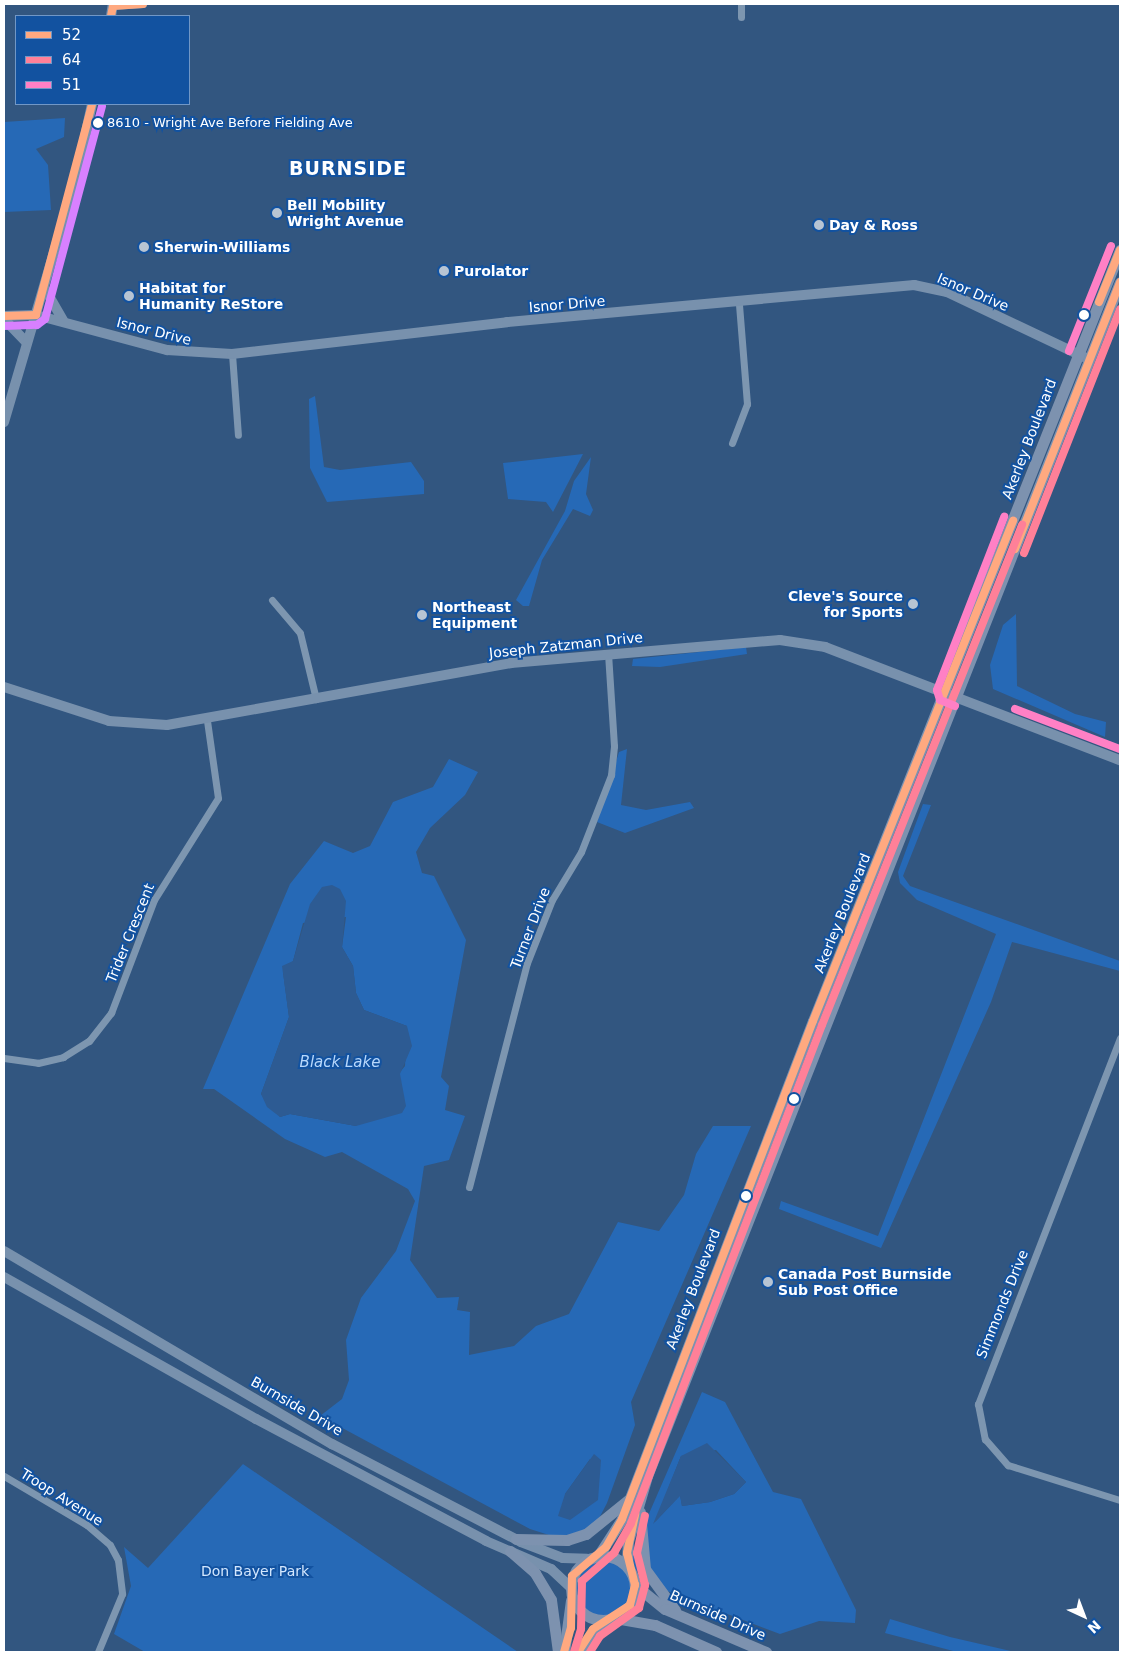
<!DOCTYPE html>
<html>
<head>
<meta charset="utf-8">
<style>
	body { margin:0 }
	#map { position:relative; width:1124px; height:1656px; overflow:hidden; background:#325680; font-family:"DejaVu Sans",sans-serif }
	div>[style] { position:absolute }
	.green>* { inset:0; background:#2669b6 }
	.round { border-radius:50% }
	.water>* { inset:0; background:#2d5b93 }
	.street>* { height:7px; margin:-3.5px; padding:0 3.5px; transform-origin:3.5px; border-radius:3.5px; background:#7d96b0 }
	.secondary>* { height:10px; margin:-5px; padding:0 5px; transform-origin:5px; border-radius:5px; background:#7891ad }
	.primary>* { height:11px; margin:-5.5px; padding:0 5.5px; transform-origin:5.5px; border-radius:5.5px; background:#7d92af }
	.primary>.ring { margin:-5.5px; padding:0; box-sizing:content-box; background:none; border:11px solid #7d92af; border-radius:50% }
	.bus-1>* { height:8px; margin:-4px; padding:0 4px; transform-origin:4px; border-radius:4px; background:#ffa980 }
	.bus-2>* { height:8px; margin:-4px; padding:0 4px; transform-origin:4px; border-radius:4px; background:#ff8098 }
	.bus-3>* { height:8px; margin:-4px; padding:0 4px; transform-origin:4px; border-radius:4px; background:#ff80c5 }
	.bus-4>* { height:8px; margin:-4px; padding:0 4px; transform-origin:4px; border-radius:4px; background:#d880ff }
	.dots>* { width:14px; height:14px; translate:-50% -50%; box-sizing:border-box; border:2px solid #1252a0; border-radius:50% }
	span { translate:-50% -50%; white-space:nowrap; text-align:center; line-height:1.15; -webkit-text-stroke:4px #1252a0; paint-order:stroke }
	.bus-label { font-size:13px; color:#fff }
	.left { translate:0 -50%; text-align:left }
	.poi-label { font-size:14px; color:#fff; font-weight:700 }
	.right { translate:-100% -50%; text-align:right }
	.street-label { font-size:14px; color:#fff }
	.park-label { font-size:14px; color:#d3e7fe }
	.water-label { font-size:15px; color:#b7d7fb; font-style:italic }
	.district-label { font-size:19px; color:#fff; font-weight:700; letter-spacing:1px }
	.frame { position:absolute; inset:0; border:5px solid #fff; pointer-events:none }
	.legend { position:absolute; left:15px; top:15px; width:175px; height:90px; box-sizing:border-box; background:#1252a0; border:1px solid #7197c6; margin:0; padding:6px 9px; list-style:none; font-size:15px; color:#fff }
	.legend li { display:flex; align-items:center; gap:10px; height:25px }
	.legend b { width:25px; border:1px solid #7197c6 }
	.north { position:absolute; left:1059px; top:1591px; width:50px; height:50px; -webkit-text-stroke:4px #1252a0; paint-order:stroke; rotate:137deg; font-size:14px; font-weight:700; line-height:20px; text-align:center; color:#fff }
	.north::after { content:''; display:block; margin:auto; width:18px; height:22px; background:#fff; clip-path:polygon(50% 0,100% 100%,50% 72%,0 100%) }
</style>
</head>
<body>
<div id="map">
	<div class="green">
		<div style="clip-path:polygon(65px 118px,64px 137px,36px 149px,48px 165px,51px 210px,4px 212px,4px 122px)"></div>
		<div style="clip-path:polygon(315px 396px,324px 467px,340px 470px,411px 462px,424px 481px,424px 494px,327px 502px,310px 468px,309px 399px)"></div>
		<div style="clip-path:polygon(583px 454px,553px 512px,546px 502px,508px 499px,503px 463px)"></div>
		<div style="clip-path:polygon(591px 457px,586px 494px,593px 510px,590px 516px,573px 509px,542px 560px,529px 606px,523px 606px,516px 600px,565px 511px,574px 481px)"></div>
		<div style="clip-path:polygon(1016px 614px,1017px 686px,1075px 714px,1106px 722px,1105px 737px,993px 689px,990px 665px,1003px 625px)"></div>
		<div style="clip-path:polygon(746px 647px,747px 654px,660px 667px,632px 666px,633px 659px)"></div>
		<div style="clip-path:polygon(627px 749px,621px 805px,646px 810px,690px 802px,694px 808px,625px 833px,597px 822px,619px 752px)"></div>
		<div style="clip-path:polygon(evenodd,449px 759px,478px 772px,465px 795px,430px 828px,416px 852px,422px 873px,434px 876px,466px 940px,441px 1077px,449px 1086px,445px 1110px,465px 1116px,449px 1160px,424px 1166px,410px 1260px,437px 1298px,459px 1297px,457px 1310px,470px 1312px,469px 1355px,514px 1346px,536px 1326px,569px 1314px,618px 1222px,659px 1231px,684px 1195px,696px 1154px,713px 1126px,751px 1126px,631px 1402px,635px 1425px,607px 1503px,591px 1534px,568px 1541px,530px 1529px,320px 1416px,342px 1399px,349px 1380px,346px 1340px,361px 1298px,396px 1251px,415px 1201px,408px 1189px,342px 1152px,325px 1157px,285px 1139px,214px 1089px,203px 1089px,290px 884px,324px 841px,353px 853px,370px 846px,393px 802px,433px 787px,449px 759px,346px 917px,342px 947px,353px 966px,356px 993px,364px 1010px,407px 1026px,405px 1066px,356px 1126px,290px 1114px,280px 1117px,261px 1094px,289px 1017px,283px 972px,293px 961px,303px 923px,346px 917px,449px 759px,590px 1459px,598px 1484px,598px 1500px,565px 1494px,590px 1459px)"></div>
		<div style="clip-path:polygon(923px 804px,931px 805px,903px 876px,910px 886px,1120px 961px,1120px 971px,1012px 942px,991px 1002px,881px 1248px,779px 1209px,781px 1201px,878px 1236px,996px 934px,917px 900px,900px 883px,898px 872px)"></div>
		<div style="clip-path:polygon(evenodd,702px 1392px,725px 1402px,773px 1492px,801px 1499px,856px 1610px,855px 1623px,819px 1621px,780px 1634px,662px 1589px,627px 1564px,702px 1392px,716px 1450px,746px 1482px,734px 1494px,710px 1502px,682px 1506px,680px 1495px,655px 1522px,681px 1456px,716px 1450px)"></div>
		<div style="clip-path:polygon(243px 1464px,518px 1652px,145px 1652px,114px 1634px,131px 1586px,124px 1547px,148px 1568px)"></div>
		<div class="round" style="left:577px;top:1561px;width:56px;height:56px"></div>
		<div style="clip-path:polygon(890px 1619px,950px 1637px,1015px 1652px,957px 1652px,885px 1633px)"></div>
	</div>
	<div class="water">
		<div style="clip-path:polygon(332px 885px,340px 889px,346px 901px,342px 947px,353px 966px,356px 993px,364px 1010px,407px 1026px,412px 1046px,400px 1074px,406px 1106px,402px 1113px,356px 1126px,290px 1114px,280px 1117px,267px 1107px,261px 1094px,289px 1017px,282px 966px,293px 961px,310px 904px,322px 887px)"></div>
		<div style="clip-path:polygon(707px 1443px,746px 1482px,734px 1494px,710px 1502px,682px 1506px,680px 1496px,653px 1524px,681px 1456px)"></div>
		<div style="clip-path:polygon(594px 1454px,601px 1460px,598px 1500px,570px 1520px,558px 1516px,565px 1494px)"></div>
	</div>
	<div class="street">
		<div style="left:741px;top:4px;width:13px;rotate:90deg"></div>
		<div style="left:113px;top:6px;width:30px;rotate:-4deg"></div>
		<div style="left:232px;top:354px;width:81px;rotate:85.8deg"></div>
		<div style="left:732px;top:443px;width:42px;rotate:-69deg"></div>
		<div style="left:747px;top:404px;width:100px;rotate:-94.6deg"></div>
		<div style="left:272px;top:600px;width:43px;rotate:49.7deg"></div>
		<div style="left:300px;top:633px;width:68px;rotate:76.4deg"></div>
		<div style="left:1120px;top:1038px;width:393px;rotate:111.2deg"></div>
		<div style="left:978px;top:1404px;width:36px;rotate:79deg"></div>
		<div style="left:985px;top:1439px;width:35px;rotate:49deg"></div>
		<div style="left:1008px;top:1465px;width:117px;rotate:17.4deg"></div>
		<div style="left:4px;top:1058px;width:34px;rotate:8deg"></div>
		<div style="left:38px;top:1063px;width:26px;rotate:-13deg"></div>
		<div style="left:63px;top:1057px;width:31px;rotate:-32deg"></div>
		<div style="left:89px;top:1041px;width:36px;rotate:-52deg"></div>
		<div style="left:111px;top:1013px;width:121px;rotate:-69.2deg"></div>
		<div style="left:154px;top:900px;width:120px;rotate:-57.9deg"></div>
		<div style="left:218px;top:798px;width:78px;rotate:-98.1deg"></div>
		<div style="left:469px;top:1187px;width:231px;rotate:-75.5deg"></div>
		<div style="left:527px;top:963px;width:68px;rotate:-68.4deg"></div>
		<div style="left:552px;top:900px;width:56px;rotate:-58.9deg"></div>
		<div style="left:581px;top:852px;width:83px;rotate:-68.7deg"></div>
		<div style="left:611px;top:775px;width:29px;rotate:-84deg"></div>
		<div style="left:614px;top:746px;width:93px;rotate:-93.7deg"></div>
		<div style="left:4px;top:1476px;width:96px;rotate:30.6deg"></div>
		<div style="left:87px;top:1525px;width:30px;rotate:41deg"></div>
		<div style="left:110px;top:1545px;width:17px;rotate:62deg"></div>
		<div style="left:118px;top:1560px;width:34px;rotate:83deg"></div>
		<div style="left:122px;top:1594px;width:63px;rotate:112.5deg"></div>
	</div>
	<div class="secondary">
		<div style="left:111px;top:16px;width:12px;rotate:-81deg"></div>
		<div style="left:45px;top:289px;width:36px;rotate:60deg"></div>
		<div style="left:4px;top:316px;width:32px;rotate:-2deg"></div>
		<div style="left:36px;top:315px;width:136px;rotate:15deg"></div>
		<div style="left:167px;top:350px;width:65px;rotate:3.5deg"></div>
		<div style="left:232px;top:354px;width:277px;rotate:-6.6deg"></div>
		<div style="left:507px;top:322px;width:409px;rotate:-5.2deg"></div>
		<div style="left:914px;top:285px;width:34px;rotate:12deg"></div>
		<div style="left:947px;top:292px;width:154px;rotate:25.4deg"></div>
		<div style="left:4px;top:319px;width:33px;rotate:46deg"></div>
		<div style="left:4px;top:422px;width:254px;rotate:-73.6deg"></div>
		<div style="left:76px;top:178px;width:76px;rotate:-77.8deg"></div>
		<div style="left:4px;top:687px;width:110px;rotate:17.9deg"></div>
		<div style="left:109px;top:721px;width:58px;rotate:3.9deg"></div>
		<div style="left:167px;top:725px;width:350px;rotate:-10.2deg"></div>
		<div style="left:511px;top:663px;width:270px;rotate:-4.9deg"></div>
		<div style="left:780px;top:640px;width:46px;rotate:8.8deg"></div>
		<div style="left:825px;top:647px;width:316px;rotate:21deg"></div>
		<div style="left:4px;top:1251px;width:381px;rotate:30.5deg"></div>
		<div style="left:332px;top:1444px;width:213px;rotate:27.4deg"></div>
		<div style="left:521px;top:1542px;width:45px;rotate:20.9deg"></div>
		<div style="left:563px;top:1558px;width:24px;rotate:2deg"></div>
		<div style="left:4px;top:1277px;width:289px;rotate:29.4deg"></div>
		<div style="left:256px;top:1419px;width:260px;rotate:27.9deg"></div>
		<div style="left:486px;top:1541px;width:71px;rotate:23.3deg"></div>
		<div style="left:551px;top:1569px;width:26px;rotate:43deg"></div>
	</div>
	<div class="primary">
		<div style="left:640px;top:1512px;width:57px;rotate:85deg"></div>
		<div style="left:645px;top:1569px;width:51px;rotate:53.8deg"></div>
		<div style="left:516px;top:1539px;width:51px;rotate:1.1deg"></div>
		<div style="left:567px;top:1540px;width:20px;rotate:-18deg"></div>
		<div style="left:586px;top:1534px;width:54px;rotate:-39deg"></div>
		<div style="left:510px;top:1551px;width:33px;rotate:41deg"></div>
		<div style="left:535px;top:1573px;width:31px;rotate:59deg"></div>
		<div style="left:551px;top:1600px;width:52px;rotate:82.3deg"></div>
		<div class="ring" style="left:571px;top:1556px;width:53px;height:53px"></div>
		<div style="left:598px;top:1556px;width:44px;rotate:-57deg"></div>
		<div style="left:622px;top:1519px;width:533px;rotate:-69.02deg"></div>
		<div style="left:813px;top:1021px;width:830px;rotate:-68.29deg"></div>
		<div style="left:627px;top:1566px;width:25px;rotate:-88deg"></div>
		<div style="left:628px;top:1541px;width:68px;rotate:-73.7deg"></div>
		<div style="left:647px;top:1476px;width:1284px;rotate:-68.39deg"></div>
		<div style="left:635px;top:1585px;width:38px;rotate:39deg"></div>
		<div style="left:665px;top:1609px;width:110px;rotate:23.1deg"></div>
		<div style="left:615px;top:1618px;width:41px;rotate:9.9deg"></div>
		<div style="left:655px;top:1625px;width:67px;rotate:23.9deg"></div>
		<div style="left:564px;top:1652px;width:52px;rotate:-82.3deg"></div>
		<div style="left:578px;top:1652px;width:41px;rotate:-48.9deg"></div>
	</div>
	<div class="bus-1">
		<div style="left:111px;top:16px;width:10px;rotate:-79deg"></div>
		<div style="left:113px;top:6px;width:30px;rotate:-4deg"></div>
		<div style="left:1099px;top:302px;width:56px;rotate:-68deg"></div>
		<div style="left:4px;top:316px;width:32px;rotate:-2deg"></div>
		<div style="left:36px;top:315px;width:218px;rotate:-75.1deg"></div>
		<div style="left:1015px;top:549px;width:287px;rotate:-68.5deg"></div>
		<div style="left:564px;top:1652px;width:25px;rotate:-74deg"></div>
		<div style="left:571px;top:1628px;width:52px;rotate:-88.9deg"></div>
		<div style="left:572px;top:1576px;width:45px;rotate:-40.5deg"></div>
		<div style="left:606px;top:1547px;width:32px;rotate:-60deg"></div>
		<div style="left:622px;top:1519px;width:533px;rotate:-69.02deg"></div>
		<div style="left:813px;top:1021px;width:539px;rotate:-68.2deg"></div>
		<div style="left:578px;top:1652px;width:27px;rotate:-57deg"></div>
		<div style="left:593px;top:1629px;width:44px;rotate:-33deg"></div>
		<div style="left:630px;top:1605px;width:21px;rotate:-76deg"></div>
		<div style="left:635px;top:1585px;width:33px;rotate:-104deg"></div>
		<div style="left:627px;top:1553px;width:40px;rotate:-78deg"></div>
	</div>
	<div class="bus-2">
		<div style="left:1024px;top:553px;width:262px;rotate:-68.5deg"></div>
		<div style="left:574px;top:1652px;width:24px;rotate:-73deg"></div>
		<div style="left:581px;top:1629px;width:48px;rotate:-88.8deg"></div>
		<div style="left:582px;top:1581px;width:43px;rotate:-41.2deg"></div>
		<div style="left:614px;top:1553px;width:34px;rotate:-60deg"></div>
		<div style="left:631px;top:1523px;width:533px;rotate:-69.02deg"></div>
		<div style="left:822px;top:1025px;width:539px;rotate:-68.2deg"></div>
		<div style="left:590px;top:1652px;width:19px;rotate:-58deg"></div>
		<div style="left:600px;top:1636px;width:48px;rotate:-35.7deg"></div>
		<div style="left:639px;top:1608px;width:24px;rotate:-75deg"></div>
		<div style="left:645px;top:1585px;width:33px;rotate:-104deg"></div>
		<div style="left:637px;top:1553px;width:38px;rotate:-78deg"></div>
	</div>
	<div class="bus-3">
		<div style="left:1069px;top:351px;width:113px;rotate:-68.2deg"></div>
		<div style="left:955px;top:706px;width:16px;rotate:-158deg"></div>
		<div style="left:940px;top:700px;width:10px;rotate:-107deg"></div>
		<div style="left:937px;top:690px;width:186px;rotate:-68.8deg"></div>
		<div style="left:1015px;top:709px;width:112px;rotate:20.9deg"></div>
	</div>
	<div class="bus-4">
		<div style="left:4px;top:326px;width:33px;rotate:-2deg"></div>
		<div style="left:37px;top:325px;width:10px;rotate:-37deg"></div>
		<div style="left:45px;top:319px;width:220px;rotate:-75deg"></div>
	</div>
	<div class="dots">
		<div style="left:98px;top:123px;background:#fff"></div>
		<div style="left:277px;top:213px;background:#b7c4d3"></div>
		<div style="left:819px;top:225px;background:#b7c4d3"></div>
		<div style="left:144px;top:247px;background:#b7c4d3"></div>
		<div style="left:444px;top:271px;background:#b7c4d3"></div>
		<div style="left:129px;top:296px;background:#b7c4d3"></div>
		<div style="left:1084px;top:315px;background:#fff"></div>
		<div style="left:913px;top:604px;background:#b7c4d3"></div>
		<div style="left:422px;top:615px;background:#b7c4d3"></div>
		<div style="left:794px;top:1099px;background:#fff"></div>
		<div style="left:746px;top:1196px;background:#fff"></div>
		<div style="left:768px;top:1282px;background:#b7c4d3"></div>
	</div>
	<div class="bus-label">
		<span class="left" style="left:107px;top:123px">8610 - Wright Ave Before Fielding Ave</span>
	</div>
	<div class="poi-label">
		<span class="left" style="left:287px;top:213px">Bell Mobility<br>Wright Avenue</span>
		<span class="left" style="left:829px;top:225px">Day &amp; Ross</span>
		<span class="left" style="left:154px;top:247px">Sherwin-Williams</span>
		<span class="left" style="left:454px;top:271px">Purolator</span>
		<span class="left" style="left:139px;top:296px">Habitat for<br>Humanity ReStore</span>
		<span class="right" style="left:903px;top:604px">Cleve's Source<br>for Sports</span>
		<span class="left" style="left:432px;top:615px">Northeast<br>Equipment</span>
		<span class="left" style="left:778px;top:1282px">Canada Post Burnside<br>Sub Post Office</span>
	</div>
	<div class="street-label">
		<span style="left:973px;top:292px;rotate:23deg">Isnor Drive</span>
		<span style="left:567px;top:304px;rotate:-5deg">Isnor Drive</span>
		<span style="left:154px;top:331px;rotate:14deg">Isnor Drive</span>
		<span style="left:1029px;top:439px;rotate:-69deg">Akerley Boulevard</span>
		<span style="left:566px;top:645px;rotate:-6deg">Joseph Zatzman Drive</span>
		<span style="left:842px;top:913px;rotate:-68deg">Akerley Boulevard</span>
		<span style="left:530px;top:928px;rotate:-69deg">Turner Drive</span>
		<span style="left:130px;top:933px;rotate:-68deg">Trider Crescent</span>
		<span style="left:693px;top:1289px;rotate:-69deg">Akerley Boulevard</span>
		<span style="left:1002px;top:1304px;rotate:-68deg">Simmonds Drive</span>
		<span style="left:297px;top:1406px;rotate:30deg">Burnside Drive</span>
		<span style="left:62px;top:1497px;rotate:32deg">Troop Avenue</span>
		<span style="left:718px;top:1615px;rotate:24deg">Burnside Drive</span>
	</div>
	<div class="park-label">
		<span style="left:255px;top:1571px">Don Bayer Park</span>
	</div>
	<div class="water-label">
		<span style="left:340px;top:1063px">Black Lake</span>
	</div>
	<div class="district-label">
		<span style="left:348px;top:169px">BURNSIDE</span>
	</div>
	<div class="frame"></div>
	<ul class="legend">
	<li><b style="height:6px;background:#ffa980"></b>52</li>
	<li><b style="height:6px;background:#ff8098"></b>64</li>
	<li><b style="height:6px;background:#ff80c5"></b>51</li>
	</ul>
	<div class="north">N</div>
</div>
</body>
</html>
